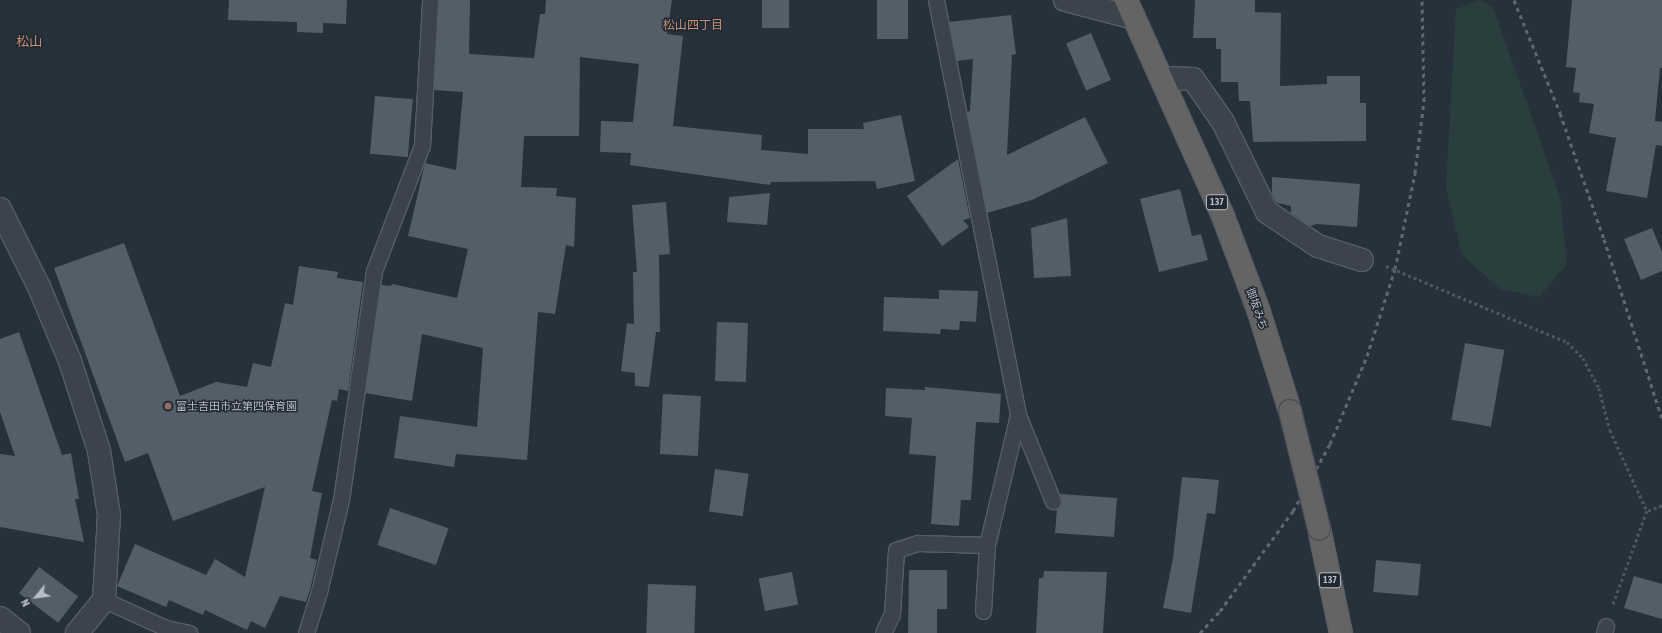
<!DOCTYPE html>
<html>
<head>
<meta charset="utf-8">
<style>
	body { margin:0 }
	#map { position:relative; width:1662px; height:633px; overflow:hidden; background:#27313b; font-family:"Asap Condensed","Noto Sans JP",sans-serif }
	div>[style] { position:absolute }
	.green>* { inset:0; background:#2a3e3d }
	.building>* { inset:0; background:#535e69; transform-origin:0 0 }
	.path>* { height:2.5px; margin-top:-1.25px; transform-origin:0; background:repeating-linear-gradient(90deg,#495a5b 0 3px,transparent 0 6px) }
	.roads { filter:drop-shadow(1px 0 #565e67) drop-shadow(-1px 0 #565e67) drop-shadow(0 1px #565e67) drop-shadow(0 -1px #565e67) }
	.service>* { height:15px; margin:-7.5px; padding:0 7.5px; transform-origin:7.5px; border-radius:7.5px; background:#3b434c }
	.minor>* { height:22px; margin:-11px; padding:0 11px; transform-origin:11px; border-radius:11px; background:#3b434c }
	.tertiary>* { height:22px; margin:-11px; padding:0 11px; transform-origin:11px; border-radius:11px; background:#3b434c }
	.trunk>* { height:22px; margin:-11px; padding:0 11px; transform-origin:11px; border-radius:11px; background:#656462 }
	.rail>* { height:3px; margin-top:-1.5px; transform-origin:0; background:repeating-linear-gradient(90deg,#5d6872 0 4px,transparent 0 8px) }
	.bridges { filter:drop-shadow(1px 0 #464e57) drop-shadow(-1px 0 #464e57) drop-shadow(0 1px #464e57) drop-shadow(0 -1px #464e57) }
	.trunk-bridge>* { height:22px; margin:-11px; padding:0 11px; transform-origin:11px; border-radius:11px; background:#656462 }
	.dots>* { width:11px; height:11px; translate:-50% -50%; box-sizing:border-box; border:2px solid #202831; border-radius:50% }
	span { translate:-50% -50%; white-space:nowrap; text-align:center; line-height:1.15; -webkit-text-stroke:3px #202831; paint-order:stroke }
	.shield-label span { padding:1px 3px; background:#202831; border:1px solid; border-radius:3px; -webkit-text-stroke-width:0 }
	.shield-label { font-size:10px; color:#b7bec7; font-weight:700 }
	.street-label { font-size:11px; color:#b7bec7 }
	.poi-label { font-size:11px; color:#b7bec7 }
	.left { translate:0 -50%; text-align:left }
	.neighbourhood-label { font-size:12px; color:#c88f71 }
	.quarter-label { font-size:13px; color:#c88f71 }
	.north { position:absolute; left:16px; top:577px; width:40px; height:40px; -webkit-text-stroke:3px #202831; paint-order:stroke; rotate:241deg; font-size:11px; font-weight:700; line-height:16px; text-align:center; color:#b7bec7 }
	.north::after { content:''; display:block; margin:auto; width:14px; height:18px; background:#b7bec7; clip-path:polygon(50% 0,100% 100%,50% 72%,0 100%) }
</style>
</head>
<body>
<div id="map">
	<div class="green">
		<div style="clip-path:polygon(1480px 0,1493px 7px,1560px 197px,1567px 264px,1539px 297px,1500px 289px,1462px 255px,1446px 189px,1456px 9px)"></div>
	</div>
	<div class="building">
		<div style="clip-path:polygon(229px 0,347px 0,346px 24px,323px 23px,323px 33px,297px 32px,297px 22px,228px 20px)"></div>
		<div style="clip-path:polygon(439px 0,470px 0,469px 54px,534px 58px,540px 14px,545px 14px,546px 0,672px 0,667px 34px,683px 36px,673px 126px,762px 135px,761px 150px,808px 154px,808px 129px,864px 129px,863px 123px,901px 115px,915px 181px,877px 189px,875px 181px,771px 182px,770px 185px,630px 165px,631px 153px,600px 152px,601px 121px,633px 122px,639px 64px,580px 57px,579px 136px,524px 136px,521px 187px,557px 188px,556px 196px,576px 198px,574px 247px,566px 245px,555px 314px,538px 312px,527px 460px,456px 454px,454px 467px,394px 458px,400px 416px,477px 427px,483px 348px,422px 334px,412px 401px,365px 393px,381px 285px,391px 286px,392px 284px,457px 298px,468px 249px,408px 236px,425px 163px,456px 170px,463px 92px,434px 90px)"></div>
		<div style="left:762px;top:0;width:27px;height:28px"></div>
		<div style="left:877px;top:0;width:31px;height:39px"></div>
		<div style="clip-path:polygon(1195px 0,1255px 0,1255px 12px,1281px 13px,1280px 86px,1327px 84px,1327px 76px,1360px 76px,1360px 103px,1366px 103px,1366px 141px,1253px 142px,1250px 101px,1239px 101px,1238px 82px,1221px 82px,1221px 49px,1216px 49px,1216px 38px,1193px 38px)"></div>
		<div style="clip-path:polygon(1572px 0,1662px 0,1662px 68px,1660px 68px,1655px 121px,1662px 122px,1662px 146px,1656px 145px,1647px 198px,1606px 191px,1616px 138px,1589px 133px,1594px 104px,1579px 102px,1580px 93px,1573px 92px,1576px 68px,1566px 67px)"></div>
		<div style="clip-path:polygon(1011px 15px,1016px 54px,1012px 55px,1007px 155px,1085px 117px,1108px 163px,1032px 200px,987px 213px,967px 112px,970px 111px,973px 59px,957px 61px,949px 22px)"></div>
		<div style="left:1091px;top:33px;width:51px;height:27px;rotate:67deg"></div>
		<div style="left:375px;top:96px;width:38px;height:58px;rotate:5deg"></div>
		<div style="clip-path:polygon(958px 159px,970px 218px,963px 220px,969px 227px,942px 246px,907px 196px)"></div>
		<div style="clip-path:polygon(1272px 177px,1360px 184px,1357px 227px,1317px 224px,1310px 226px,1291px 213px,1291px 206px,1277px 203px,1272px 194px)"></div>
		<div style="clip-path:polygon(1180px 189px,1192px 236px,1201px 234px,1208px 260px,1159px 272px,1140px 199px)"></div>
		<div style="clip-path:polygon(770px 193px,767px 225px,727px 222px,729px 197px)"></div>
		<div style="clip-path:polygon(666px 202px,670px 254px,659px 255px,660px 332px,656px 332px,649px 387px,635px 386px,635px 373px,621px 371px,627px 323px,634px 324px,633px 272px,637px 272px,632px 205px)"></div>
		<div style="clip-path:polygon(1067px 218px,1071px 276px,1034px 278px,1031px 228px)"></div>
		<div style="clip-path:polygon(1652px 228px,1662px 252px,1662px 271px,1641px 280px,1624px 239px)"></div>
		<div style="clip-path:polygon(124px 243px,180px 396px,216px 382px,247px 387px,253px 363px,271px 367px,285px 303px,293px 305px,299px 266px,338px 272px,337px 278px,363px 282px,348px 391px,339px 389px,337px 401px,332px 400px,312px 491px,322px 493px,310px 558px,317px 560px,310px 590px,306px 602px,280px 596px,265px 628px,251px 621px,247px 630px,205px 610px,203px 615px,169px 600px,166px 607px,117px 586px,135px 544px,206px 575px,215px 559px,245px 577px,265px 487px,173px 521px,148px 453px,125px 462px,54px 268px)"></div>
		<div style="clip-path:polygon(939px 290px,978px 291px,976px 322px,960px 321px,959px 330px,941px 329px,940px 334px,883px 331px,884px 297px,939px 299px)"></div>
		<div style="left:717px;top:322px;width:31px;height:59px;rotate:2deg"></div>
		<div style="clip-path:polygon(19px 332px,62px 455px,71px 453px,79px 499px,75px 499px,84px 542px,0 527px,0 454px,15px 456px,0 412px,0 339px)"></div>
		<div style="left:1465px;top:343px;width:40px;height:78px;rotate:10deg"></div>
		<div style="clip-path:polygon(925px 387px,1001px 394px,999px 423px,976px 422px,971px 500px,961px 500px,959px 526px,931px 524px,936px 456px,909px 454px,912px 418px,885px 416px,886px 388px,925px 390px)"></div>
		<div style="left:663px;top:394px;width:38px;height:60px;rotate:3deg"></div>
		<div style="left:715px;top:469px;width:34px;height:43px;rotate:8deg"></div>
		<div style="clip-path:polygon(1182px 477px,1219px 480px,1215px 514px,1207px 513px,1191px 613px,1163px 608px,1173px 558px)"></div>
		<div style="clip-path:polygon(1060px 494px,1117px 498px,1114px 537px,1055px 533px,1057px 509px,1062px 502px)"></div>
		<div style="left:390px;top:508px;width:62px;height:39px;rotate:19deg"></div>
		<div style="left:1376px;top:560px;width:45px;height:32px;rotate:5deg"></div>
		<div style="left:39px;top:567px;width:49px;height:33px;rotate:37deg"></div>
		<div style="clip-path:polygon(909px 570px,947px 570px,947px 609px,937px 609px,937px 633px,908px 633px)"></div>
		<div style="clip-path:polygon(1044px 571px,1107px 572px,1103px 633px,1036px 633px,1039px 578px,1043px 578px)"></div>
		<div style="left:792px;top:572px;width:33px;height:34px;rotate:79deg"></div>
		<div style="clip-path:polygon(1634px 576px,1662px 584px,1662px 619px,1624px 608px)"></div>
		<div style="left:648px;top:584px;width:48px;height:49px;rotate:2deg"></div>
	</div>
	<div class="path">
		<div style="left:1386px;top:266px;width:196px;rotate:22.8deg"></div>
		<div style="left:1567px;top:342px;width:23px;rotate:45deg"></div>
		<div style="left:1583px;top:358px;width:34px;rotate:62deg"></div>
		<div style="left:1599px;top:388px;width:43px;rotate:75.3deg"></div>
		<div style="left:1610px;top:430px;width:89px;rotate:65.4deg"></div>
		<div style="left:1647px;top:511px;width:100px;rotate:109.9deg"></div>
		<div style="left:1648px;top:511px;width:15px;rotate:-23deg"></div>
	</div>
	<div class="roads">
		<div class="service">
			<div style="left:936px;top:0;width:423px;rotate:78.8deg"></div>
			<div style="left:1018px;top:415px;width:93px;rotate:67.9deg"></div>
			<div style="left:104px;top:600px;width:68px;rotate:24.3deg"></div>
			<div style="left:166px;top:628px;width:24px;rotate:12deg"></div>
			<div style="left:983px;top:611px;width:66px;rotate:-86.5deg"></div>
			<div style="left:987px;top:545px;width:134px;rotate:-76.6deg"></div>
			<div style="left:306px;top:633px;width:43px;rotate:-72.4deg"></div>
			<div style="left:319px;top:592px;width:95px;rotate:-76.6deg"></div>
			<div style="left:341px;top:500px;width:231px;rotate:-81.8deg"></div>
			<div style="left:374px;top:271px;width:135px;rotate:-69.1deg"></div>
			<div style="left:422px;top:145px;width:145px;rotate:-86.8deg"></div>
			<div style="left:883px;top:633px;width:21px;rotate:-65deg"></div>
			<div style="left:892px;top:614px;width:64px;rotate:-86.4deg"></div>
			<div style="left:896px;top:550px;width:23px;rotate:-18deg"></div>
			<div style="left:918px;top:543px;width:69px;rotate:1.7deg"></div>
			<div style="left:1604px;top:633px;width:7px;rotate:-74deg"></div>
		</div>
		<div class="minor">
			<div style="left:1065px;top:0;width:71px;rotate:14.6deg"></div>
			<div style="left:1163px;top:78px;width:30px;rotate:2deg"></div>
			<div style="left:1193px;top:79px;width:52px;rotate:55.1deg"></div>
			<div style="left:1223px;top:122px;width:100px;rotate:63.9deg"></div>
			<div style="left:1267px;top:212px;width:61px;rotate:33.7deg"></div>
			<div style="left:1318px;top:246px;width:46px;rotate:17.7deg"></div>
			<div style="left:0;top:209px;width:87px;rotate:63.4deg"></div>
			<div style="left:39px;top:287px;width:80px;rotate:67.3deg"></div>
			<div style="left:70px;top:361px;width:95px;rotate:72.1deg"></div>
			<div style="left:99px;top:451px;width:65px;rotate:81.1deg"></div>
			<div style="left:109px;top:515px;width:85px;rotate:93.4deg"></div>
			<div style="left:104px;top:600px;width:43px;rotate:129.3deg"></div>
		</div>
		<div class="tertiary">
			<div style="left:0;top:618px;width:24px;rotate:38deg"></div>
		</div>
		<div class="trunk">
			<div style="left:1126px;top:0;width:237px;rotate:65.8deg"></div>
			<div style="left:1223px;top:216px;width:103px;rotate:69.4deg"></div>
			<div style="left:1259px;top:312px;width:104px;rotate:72.6deg"></div>
			<div style="left:1319px;top:528px;width:107px;rotate:78.2deg"></div>
		</div>
	</div>
	<div class="rail">
		<div style="left:1514px;top:0;width:122px;rotate:67.8deg"></div>
		<div style="left:1560px;top:113px;width:133px;rotate:70.8deg"></div>
		<div style="left:1604px;top:239px;width:189px;rotate:72.1deg"></div>
		<div style="left:1200px;top:633px;width:30px;rotate:-48deg"></div>
		<div style="left:1220px;top:611px;width:124px;rotate:-53.9deg"></div>
		<div style="left:1293px;top:511px;width:77px;rotate:-61.1deg"></div>
		<div style="left:1330px;top:444px;width:95px;rotate:-67.2deg"></div>
		<div style="left:1367px;top:356px;width:91px;rotate:-72.2deg"></div>
		<div style="left:1395px;top:269px;width:98px;rotate:-78.2deg"></div>
		<div style="left:1415px;top:173px;width:73px;rotate:-82.9deg"></div>
		<div style="left:1424px;top:101px;width:101px;rotate:-91.1deg"></div>
	</div>
	<div class="bridges">
		<div class="trunk-bridge">
			<div style="left:1290px;top:411px;width:121px;rotate:76.1deg"></div>
		</div>
	</div>
	<div class="dots">
		<div style="left:168px;top:406px;background:#8d6e63"></div>
	</div>
	<div class="shield-label">
		<span style="left:1217px;top:202px">137</span>
		<span style="left:1330px;top:580px">137</span>
	</div>
	<div class="street-label">
		<span style="left:1257px;top:309px;rotate:71deg">御坂みち</span>
	</div>
	<div class="poi-label">
		<span class="left" style="left:176px;top:406px">富士吉田市立第四保育園</span>
	</div>
	<div class="neighbourhood-label">
		<span style="left:693px;top:26px">松山四丁目</span>
	</div>
	<div class="quarter-label">
		<span style="left:29px;top:42px">松山</span>
	</div>
	<div class="north">N</div>
</div>
</body>
</html>
